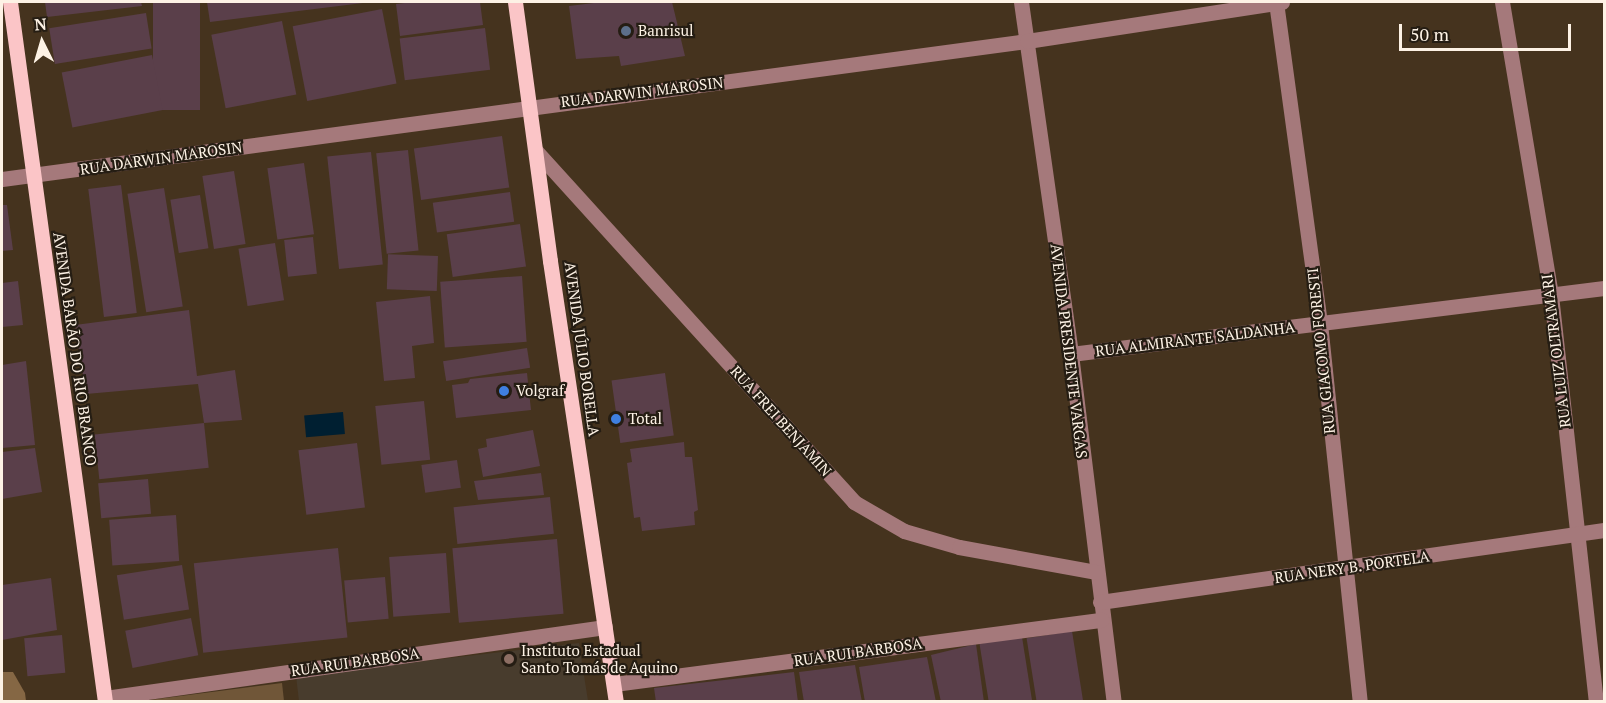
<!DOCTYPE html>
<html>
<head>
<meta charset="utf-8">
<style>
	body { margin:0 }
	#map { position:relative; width:1606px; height:703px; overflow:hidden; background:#45331e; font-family:"PT Serif",serif }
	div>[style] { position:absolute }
	.education>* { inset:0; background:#483c2d }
	.green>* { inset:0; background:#705638 }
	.forest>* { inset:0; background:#856744 }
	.water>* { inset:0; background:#001f31; transform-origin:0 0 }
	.building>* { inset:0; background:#5a3f4a; transform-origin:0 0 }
	.minor>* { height:15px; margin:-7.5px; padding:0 7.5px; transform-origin:7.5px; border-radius:7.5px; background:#a5797b }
	.major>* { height:15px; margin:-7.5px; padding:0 7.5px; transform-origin:7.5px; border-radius:7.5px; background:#fbc5c7 }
	.dots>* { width:16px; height:16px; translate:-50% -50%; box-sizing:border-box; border:3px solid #251d13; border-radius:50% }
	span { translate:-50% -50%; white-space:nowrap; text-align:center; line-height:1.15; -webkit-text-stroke:4.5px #251d13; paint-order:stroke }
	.poi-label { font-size:15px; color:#fdf2e5 }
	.left { translate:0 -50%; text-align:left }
	.street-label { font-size:15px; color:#fdf2e5 }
	.frame { position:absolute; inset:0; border:3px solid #fdf2e5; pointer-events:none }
	.north { position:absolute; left:12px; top:12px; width:60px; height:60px; -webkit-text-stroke:4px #251d13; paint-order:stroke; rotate:355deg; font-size:16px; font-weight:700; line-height:24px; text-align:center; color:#fdf2e5 }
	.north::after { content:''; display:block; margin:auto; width:21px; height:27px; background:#fdf2e5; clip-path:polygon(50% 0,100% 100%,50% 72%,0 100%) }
	.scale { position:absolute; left:1399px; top:24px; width:172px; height:27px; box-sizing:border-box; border:3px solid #fdf2e5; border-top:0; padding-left:8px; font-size:18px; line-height:21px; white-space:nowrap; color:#fdf2e5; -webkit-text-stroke:4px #251d13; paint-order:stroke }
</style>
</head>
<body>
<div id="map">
	<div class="education">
		<div style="clip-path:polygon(579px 643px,588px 701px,299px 701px,296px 676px)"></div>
	</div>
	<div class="green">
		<div style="clip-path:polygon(282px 683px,284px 701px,142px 701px)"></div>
	</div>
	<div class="forest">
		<div style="clip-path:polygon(2px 672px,13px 672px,25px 693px,26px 701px,2px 701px)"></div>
	</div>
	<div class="water">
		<div style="left:343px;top:412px;width:22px;height:39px;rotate:85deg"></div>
	</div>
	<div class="building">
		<div style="clip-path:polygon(45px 2px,141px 2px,142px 6px,47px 17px)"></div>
		<div style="left:153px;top:2px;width:47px;height:108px"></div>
		<div style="clip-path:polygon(207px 2px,363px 2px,363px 3px,210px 22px)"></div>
		<div style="clip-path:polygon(413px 2px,480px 2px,483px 25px,400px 36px,396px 4px)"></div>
		<div style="clip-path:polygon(602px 2px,672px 2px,685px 56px,621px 66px,619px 56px,576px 59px,569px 6px)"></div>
		<div style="left:382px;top:9px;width:76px;height:91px;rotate:79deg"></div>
		<div style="left:146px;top:13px;width:36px;height:98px;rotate:81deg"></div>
		<div style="left:282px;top:21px;width:75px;height:72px;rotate:79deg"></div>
		<div style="left:485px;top:28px;width:42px;height:86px;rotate:83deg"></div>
		<div style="left:152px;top:55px;width:56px;height:92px;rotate:79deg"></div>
		<div style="left:502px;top:136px;width:52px;height:89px;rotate:82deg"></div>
		<div style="left:408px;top:150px;width:101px;height:32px;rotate:84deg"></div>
		<div style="left:371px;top:152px;width:113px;height:44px;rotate:84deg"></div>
		<div style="left:304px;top:163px;width:72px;height:37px;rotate:82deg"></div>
		<div style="left:234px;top:171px;width:74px;height:32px;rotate:81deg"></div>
		<div style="left:121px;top:185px;width:129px;height:33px;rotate:83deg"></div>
		<div style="left:164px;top:188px;width:120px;height:37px;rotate:81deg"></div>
		<div style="left:510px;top:192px;width:30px;height:78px;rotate:82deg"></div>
		<div style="left:200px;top:195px;width:54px;height:30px;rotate:81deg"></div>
		<div style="clip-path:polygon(2px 205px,7px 205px,13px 250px,2px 251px)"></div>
		<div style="left:520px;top:224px;width:43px;height:74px;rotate:82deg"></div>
		<div style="left:313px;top:237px;width:37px;height:29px;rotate:84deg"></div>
		<div style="left:275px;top:243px;width:58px;height:37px;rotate:81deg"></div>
		<div style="left:438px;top:256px;width:35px;height:50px;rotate:92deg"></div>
		<div style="left:522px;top:276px;width:66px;height:82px;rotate:86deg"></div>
		<div style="clip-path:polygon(18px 281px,23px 325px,2px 327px,2px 283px)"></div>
		<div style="clip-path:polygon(430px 296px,434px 343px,412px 346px,415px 378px,384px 381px,376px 302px)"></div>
		<div style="clip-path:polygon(189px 310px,197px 376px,235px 370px,242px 420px,204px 423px,198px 384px,86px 394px,75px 325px)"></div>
		<div style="left:527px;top:348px;width:20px;height:85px;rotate:81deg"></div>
		<div style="clip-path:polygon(26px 361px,35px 445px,2px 448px,2px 365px)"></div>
		<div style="clip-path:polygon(527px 373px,531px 410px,456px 418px,452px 385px,468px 383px,470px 379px)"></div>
		<div style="left:665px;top:373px;width:63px;height:54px;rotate:82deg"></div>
		<div style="left:424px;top:401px;width:59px;height:49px;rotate:84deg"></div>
		<div style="left:204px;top:423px;width:45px;height:110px;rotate:84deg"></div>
		<div style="clip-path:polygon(533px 430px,540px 466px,483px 477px,478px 449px,487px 447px,486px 439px)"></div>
		<div style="clip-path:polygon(684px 442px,685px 457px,692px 457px,698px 510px,694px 512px,695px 525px,642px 531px,640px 517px,634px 518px,627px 463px,632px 462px,630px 449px)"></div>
		<div style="left:357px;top:443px;width:65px;height:59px;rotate:83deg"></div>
		<div style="clip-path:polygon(35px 448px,42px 492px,2px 499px,2px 452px)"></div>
		<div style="left:457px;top:460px;width:28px;height:36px;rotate:82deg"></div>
		<div style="clip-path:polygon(541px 473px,544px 495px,478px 500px,474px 481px)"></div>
		<div style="left:148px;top:479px;width:35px;height:50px;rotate:85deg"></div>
		<div style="left:550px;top:497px;width:37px;height:97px;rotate:84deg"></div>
		<div style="left:176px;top:515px;width:46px;height:67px;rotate:86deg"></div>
		<div style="left:557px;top:539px;width:75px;height:105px;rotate:85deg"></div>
		<div style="left:338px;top:548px;width:90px;height:145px;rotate:84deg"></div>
		<div style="left:446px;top:553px;width:60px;height:57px;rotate:86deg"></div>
		<div style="left:182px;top:565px;width:45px;height:66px;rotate:81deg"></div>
		<div style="left:385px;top:577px;width:42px;height:41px;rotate:85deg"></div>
		<div style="clip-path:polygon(51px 578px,57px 630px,2px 640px,2px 585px)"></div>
		<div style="left:191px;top:618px;width:38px;height:67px;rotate:79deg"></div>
		<div style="left:1072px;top:631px;width:72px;height:46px;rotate:81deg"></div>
		<div style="left:62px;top:635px;width:38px;height:38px;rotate:85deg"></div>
		<div style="left:1022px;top:637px;width:66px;height:43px;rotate:81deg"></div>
		<div style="clip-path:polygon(976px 644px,984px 702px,941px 702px,931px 655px)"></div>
		<div style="clip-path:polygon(927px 657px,936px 702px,865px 702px,859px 667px)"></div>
		<div style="clip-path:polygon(855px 665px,862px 702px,804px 702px,799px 672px)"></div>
		<div style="clip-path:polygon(794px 672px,798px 702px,656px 702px,654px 688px)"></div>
	</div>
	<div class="minor">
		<div style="left:1021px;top:2px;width:356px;rotate:81.9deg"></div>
		<div style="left:1071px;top:354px;width:351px;rotate:83deg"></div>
		<div style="left:1276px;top:2px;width:324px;rotate:82.2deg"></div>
		<div style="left:1320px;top:323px;width:381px;rotate:84deg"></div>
		<div style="left:1502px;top:2px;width:297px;rotate:80.5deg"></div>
		<div style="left:1551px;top:295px;width:409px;rotate:83.7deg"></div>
		<div style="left:536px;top:151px;width:474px;rotate:47.8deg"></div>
		<div style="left:854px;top:502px;width:58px;rotate:30.1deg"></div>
		<div style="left:904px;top:531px;width:57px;rotate:16.2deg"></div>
		<div style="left:959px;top:547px;width:140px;rotate:10.3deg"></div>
		<div style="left:2px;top:179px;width:1034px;rotate:-7.67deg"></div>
		<div style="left:1027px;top:41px;width:258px;rotate:-8.7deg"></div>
		<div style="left:1071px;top:354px;width:537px;rotate:-7.06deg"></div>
		<div style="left:1100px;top:602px;width:509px;rotate:-8.13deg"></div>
		<div style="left:614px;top:684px;width:492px;rotate:-7.5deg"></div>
		<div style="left:105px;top:698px;width:505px;rotate:-8.08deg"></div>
	</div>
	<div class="major">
		<div style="left:10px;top:2px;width:706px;rotate:82.27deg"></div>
		<div style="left:515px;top:2px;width:261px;rotate:82.3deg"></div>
		<div style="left:550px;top:261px;width:446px;rotate:81.5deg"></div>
	</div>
	<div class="dots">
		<div style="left:626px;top:31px;background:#5c6f8a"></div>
		<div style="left:504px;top:391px;background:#3f7fe0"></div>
		<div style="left:616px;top:419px;background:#3f7fe0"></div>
		<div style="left:509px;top:659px;background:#8d6e63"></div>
	</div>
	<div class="poi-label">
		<span class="left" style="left:638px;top:31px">Banrisul</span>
		<span class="left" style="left:516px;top:391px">Volgraf</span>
		<span class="left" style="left:628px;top:419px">Total</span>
		<span class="left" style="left:521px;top:659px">Instituto Estadual<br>Santo Tomás de Aquino</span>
	</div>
	<div class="street-label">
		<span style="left:642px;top:92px;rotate:-7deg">RUA DARWIN MAROSIN</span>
		<span style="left:161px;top:158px;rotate:-8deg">RUA DARWIN MAROSIN</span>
		<span style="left:1195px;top:339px;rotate:-7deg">RUA ALMIRANTE SALDANHA</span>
		<span style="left:75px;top:349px;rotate:82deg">AVENIDA BARÃO DO RIO BRANCO</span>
		<span style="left:582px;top:349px;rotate:82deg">AVENIDA JÚLIO BORELLA</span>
		<span style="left:1069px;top:351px;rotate:83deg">AVENIDA PRESIDENTE VARGAS</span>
		<span style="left:1321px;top:351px;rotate:-96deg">RUA GIACOMO FORESTI</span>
		<span style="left:1556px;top:351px;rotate:-97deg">RUA LUIZ OLTRAMARI</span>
		<span style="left:781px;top:421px;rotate:48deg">RUA FREI BENJAMIN</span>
		<span style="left:1352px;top:567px;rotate:-8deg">RUA NERY B. PORTELA</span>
		<span style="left:858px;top:652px;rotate:-8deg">RUA RUI BARBOSA</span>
		<span style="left:355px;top:662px;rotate:-8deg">RUA RUI BARBOSA</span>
	</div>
	<div class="frame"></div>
	<div class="north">N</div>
	<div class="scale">50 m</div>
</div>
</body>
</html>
